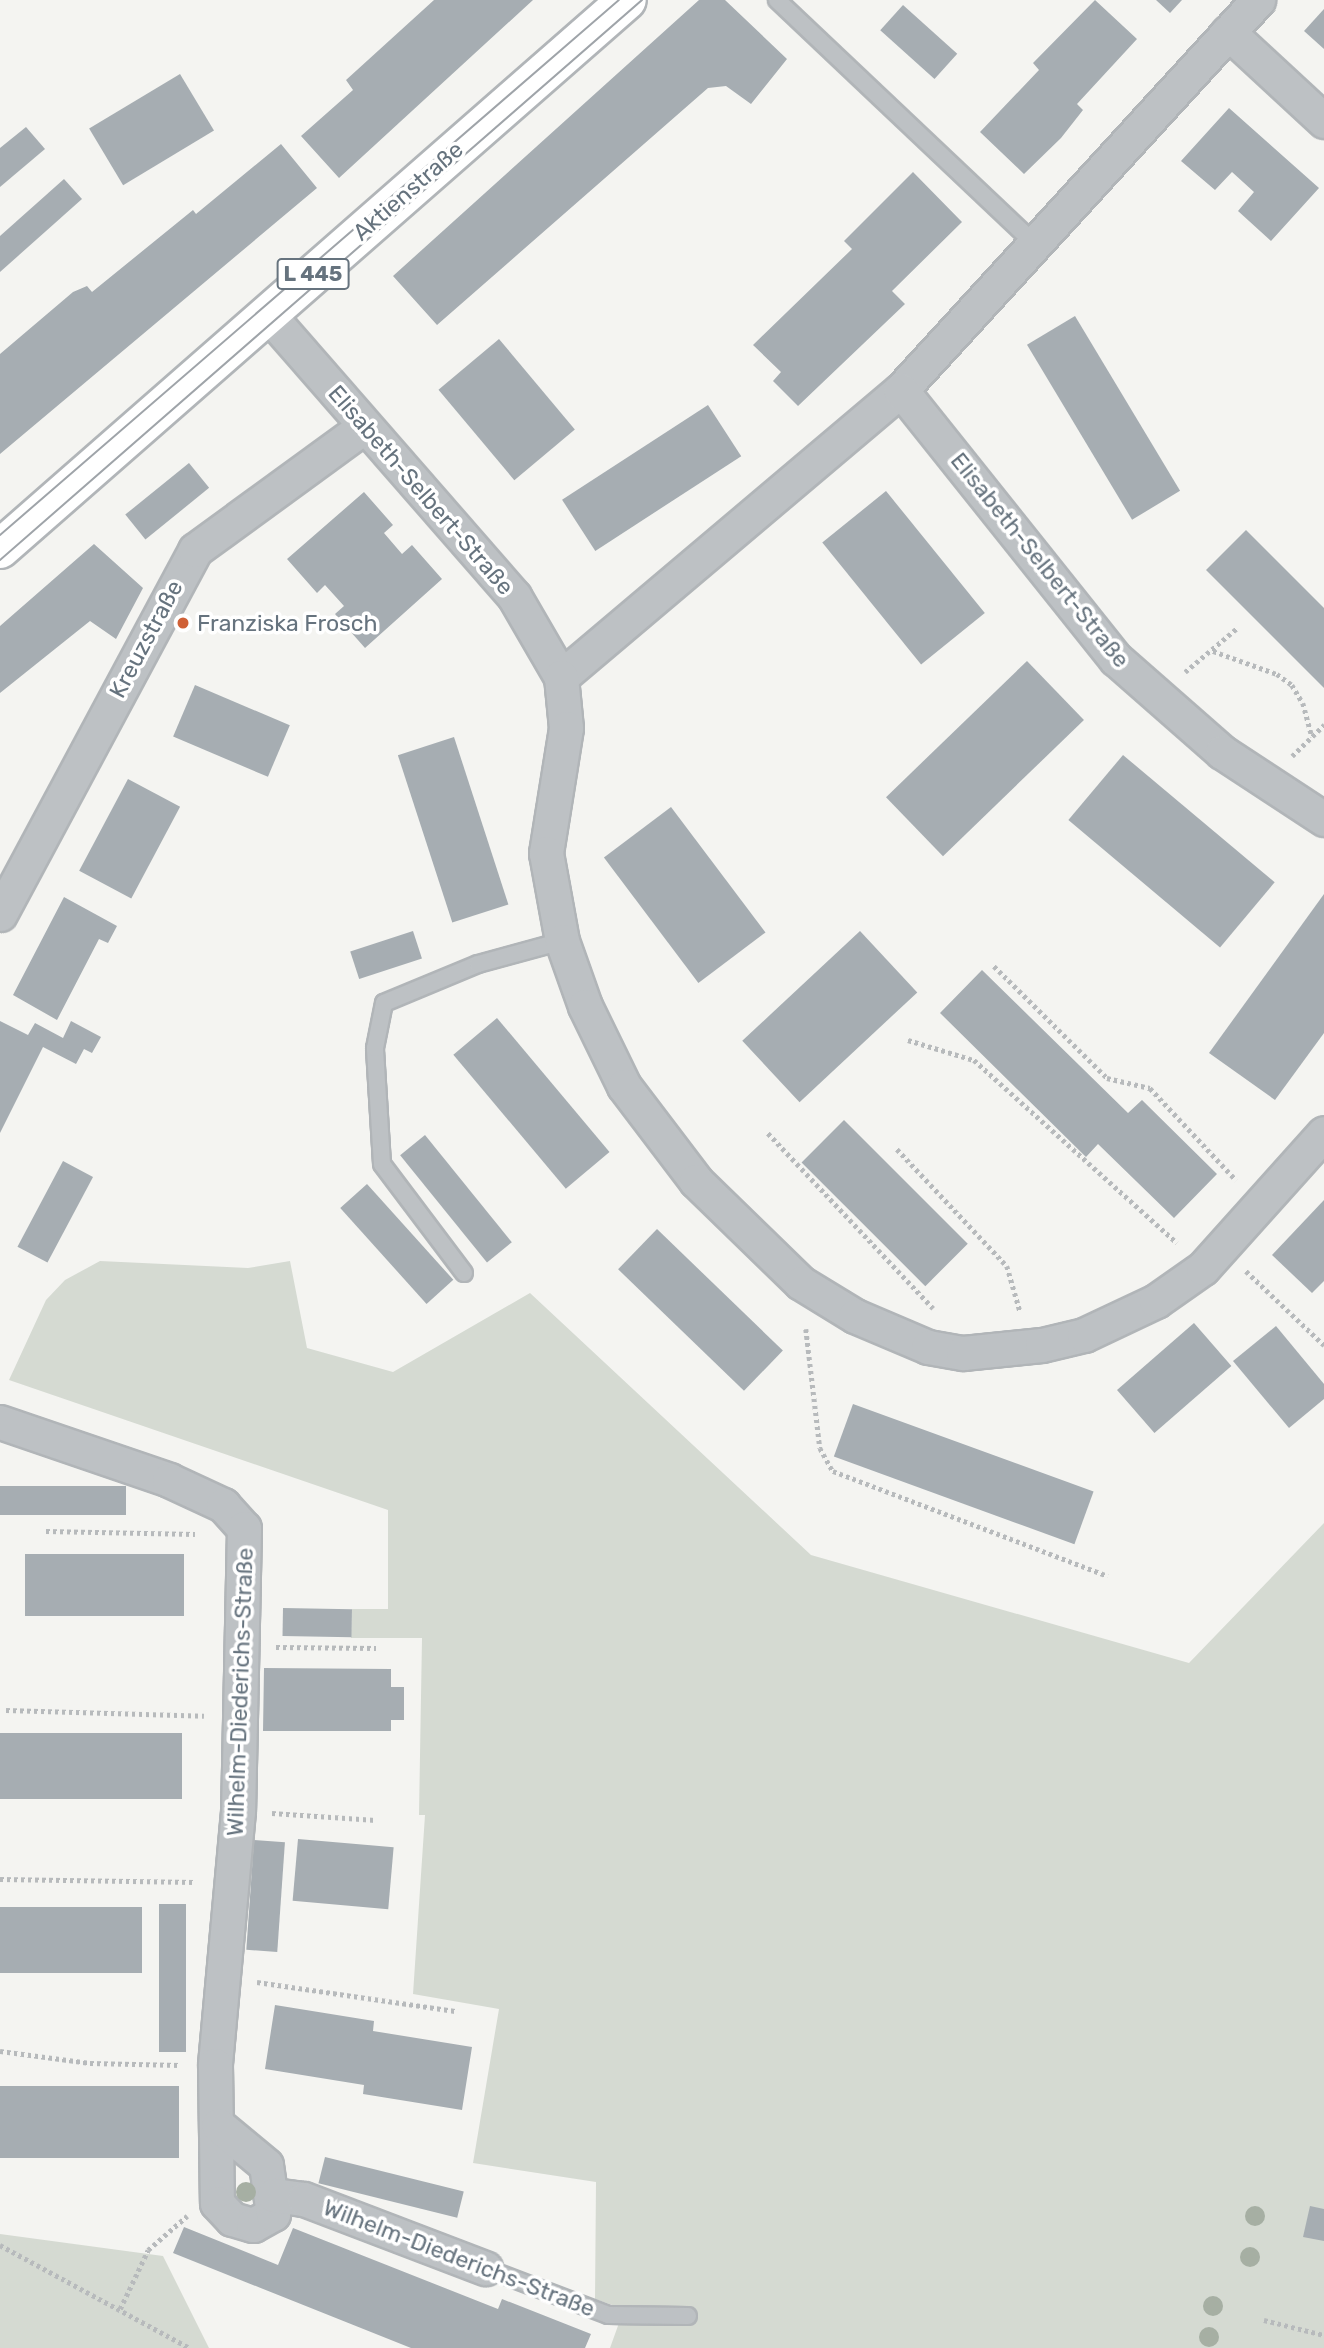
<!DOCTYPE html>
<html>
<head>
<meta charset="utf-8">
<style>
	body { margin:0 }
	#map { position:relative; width:1324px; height:2348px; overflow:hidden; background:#f4f4f1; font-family:Rubik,sans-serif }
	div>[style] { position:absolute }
	.green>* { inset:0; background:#d5dad2 }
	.building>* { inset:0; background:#a6adb2; transform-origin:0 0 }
	.path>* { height:4.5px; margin-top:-2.25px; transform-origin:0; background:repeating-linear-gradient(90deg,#b7babc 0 3.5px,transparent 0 7px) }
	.roads { filter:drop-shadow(2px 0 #b1b5b8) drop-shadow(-2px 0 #b1b5b8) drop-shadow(0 2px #b1b5b8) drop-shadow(0 -2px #b1b5b8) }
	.lane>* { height:16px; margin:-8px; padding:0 8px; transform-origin:8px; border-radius:8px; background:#bdc1c4 }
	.street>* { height:33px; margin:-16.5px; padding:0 16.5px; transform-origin:16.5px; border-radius:16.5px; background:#bdc1c4 }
	.primary>* { height:38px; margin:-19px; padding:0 19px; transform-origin:19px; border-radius:19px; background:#fff }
	.tram>* { height:2px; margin:-1px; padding:0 1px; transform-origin:1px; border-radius:1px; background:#9fa4a9 }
	.trees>* { width:20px; height:20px; margin:-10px; border-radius:50%; background:#a6afa3 }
	.dots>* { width:19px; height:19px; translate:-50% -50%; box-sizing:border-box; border:4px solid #fff; border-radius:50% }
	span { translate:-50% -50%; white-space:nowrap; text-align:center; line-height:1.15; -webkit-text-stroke:7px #fff; paint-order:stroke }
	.shield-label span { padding:2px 5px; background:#fff; border:2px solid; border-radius:5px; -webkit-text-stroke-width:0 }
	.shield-label { font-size:21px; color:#66737e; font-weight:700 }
	.street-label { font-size:23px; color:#66737e }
	.poi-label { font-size:23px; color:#66737e }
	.left { translate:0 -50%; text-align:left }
</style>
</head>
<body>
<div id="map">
	<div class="green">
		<div style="clip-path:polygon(100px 1261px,248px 1268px,290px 1261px,307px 1348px,393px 1372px,530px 1293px,811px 1555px,1189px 1663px,1324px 1523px,1324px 2348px,610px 2348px,624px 2309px,595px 2299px,596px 2182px,473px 2163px,499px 2009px,413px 1994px,425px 1815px,419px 1815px,422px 1638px,351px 1638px,352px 1609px,388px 1609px,388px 1510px,9px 1380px,46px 1300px,65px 1280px)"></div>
		<div style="clip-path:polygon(0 2234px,163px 2256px,209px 2348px,0 2348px)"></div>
	</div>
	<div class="building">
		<div style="clip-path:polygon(434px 0,533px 0,339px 178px,301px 136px,353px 90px,346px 80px)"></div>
		<div style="clip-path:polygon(699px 0,725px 0,787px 59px,751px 104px,726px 86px,708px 88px,437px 325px,393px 276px)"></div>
		<div style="clip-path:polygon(1095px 0,1137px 39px,1077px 104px,1083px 110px,1061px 138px,1024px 174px,980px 132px,1039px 70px,1033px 63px)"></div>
		<div style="clip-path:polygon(1156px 0,1182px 0,1170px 13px)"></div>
		<div style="left:903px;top:5px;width:73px;height:34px;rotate:42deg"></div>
		<div style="clip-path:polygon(1324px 9px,1324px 49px,1304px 31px)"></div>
		<div style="left:180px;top:74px;width:66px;height:106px;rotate:59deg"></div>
		<div style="clip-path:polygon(1229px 108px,1319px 188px,1271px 241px,1238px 211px,1254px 192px,1232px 172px,1215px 190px,1181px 161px)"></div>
		<div style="clip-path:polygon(26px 127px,45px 149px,0 187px,0 148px)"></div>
		<div style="clip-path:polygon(281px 144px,317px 188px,0 454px,0 354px,73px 292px,87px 286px,92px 292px,193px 210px,196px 214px)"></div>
		<div style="clip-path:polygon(913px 172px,962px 222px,892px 291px,905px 304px,798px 406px,773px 381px,781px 372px,753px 345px,852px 249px,844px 241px)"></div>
		<div style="clip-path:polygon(64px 179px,82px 199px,0 272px,0 236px)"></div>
		<div style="left:1075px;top:316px;width:204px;height:56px;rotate:59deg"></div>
		<div style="left:499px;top:339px;width:118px;height:79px;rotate:50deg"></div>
		<div style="left:708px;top:405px;width:61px;height:174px;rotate:57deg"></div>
		<div style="left:189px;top:463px;width:32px;height:82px;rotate:51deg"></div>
		<div style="left:886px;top:491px;width:157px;height:82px;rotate:51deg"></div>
		<div style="clip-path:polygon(364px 492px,393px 525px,384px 533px,402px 554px,412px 545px,442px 579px,365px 648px,335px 614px,344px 606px,325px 585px,317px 593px,287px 559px)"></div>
		<div style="clip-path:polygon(1246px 530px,1324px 608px,1324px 688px,1206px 570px)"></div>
		<div style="clip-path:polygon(94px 544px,143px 588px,116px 639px,90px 621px,0 693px,0 626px)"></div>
		<div style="left:1027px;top:661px;width:82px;height:196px;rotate:46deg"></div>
		<div style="left:195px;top:685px;width:103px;height:56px;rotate:23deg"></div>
		<div style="left:454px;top:737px;width:176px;height:59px;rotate:72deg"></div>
		<div style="left:1123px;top:755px;width:198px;height:85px;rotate:40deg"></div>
		<div style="left:128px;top:779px;width:59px;height:104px;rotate:28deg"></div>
		<div style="left:671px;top:807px;width:157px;height:84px;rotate:53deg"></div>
		<div style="clip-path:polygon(1324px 894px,1324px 1033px,1275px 1100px,1209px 1053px)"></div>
		<div style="clip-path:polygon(64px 897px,117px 926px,108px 943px,99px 939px,57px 1020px,13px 995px)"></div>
		<div style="left:413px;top:931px;width:29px;height:66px;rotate:72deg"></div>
		<div style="left:860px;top:931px;width:84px;height:161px;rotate:47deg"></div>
		<div style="clip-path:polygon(982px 970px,1128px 1113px,1142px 1100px,1217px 1174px,1174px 1218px,1098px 1144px,1086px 1157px,940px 1013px)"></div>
		<div style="left:497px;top:1018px;width:175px;height:57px;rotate:50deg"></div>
		<div style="clip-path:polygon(0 1021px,28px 1035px,35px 1023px,63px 1038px,71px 1021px,101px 1037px,92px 1053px,84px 1049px,76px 1064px,43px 1047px,0 1133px)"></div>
		<div style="left:844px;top:1120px;width:175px;height:60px;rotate:45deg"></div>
		<div style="left:425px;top:1135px;width:138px;height:32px;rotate:51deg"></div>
		<div style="left:63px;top:1161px;width:34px;height:97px;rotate:28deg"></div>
		<div style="left:367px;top:1184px;width:129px;height:36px;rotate:48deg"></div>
		<div style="clip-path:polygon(1324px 1200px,1324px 1281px,1312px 1293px,1272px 1255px)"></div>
		<div style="left:657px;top:1229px;width:175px;height:56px;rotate:44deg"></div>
		<div style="left:1194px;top:1323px;width:57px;height:102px;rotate:49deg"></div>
		<div style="clip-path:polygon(1276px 1326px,1324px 1384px,1324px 1399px,1289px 1428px,1233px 1361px)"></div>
		<div style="left:853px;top:1404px;width:256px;height:56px;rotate:20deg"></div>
		<div style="left:0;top:1486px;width:126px;height:29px"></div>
		<div style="left:25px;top:1554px;width:159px;height:62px"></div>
		<div style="left:283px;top:1608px;width:69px;height:28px;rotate:1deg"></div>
		<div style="clip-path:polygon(264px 1668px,391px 1669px,391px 1687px,404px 1687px,404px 1720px,391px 1720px,391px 1731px,263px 1731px)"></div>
		<div style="left:0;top:1733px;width:182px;height:66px"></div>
		<div style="left:298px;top:1839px;width:96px;height:62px;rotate:5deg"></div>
		<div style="left:254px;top:1840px;width:31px;height:110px;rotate:4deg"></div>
		<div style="left:159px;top:1904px;width:27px;height:148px"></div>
		<div style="left:0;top:1907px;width:142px;height:66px"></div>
		<div style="clip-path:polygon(275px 2005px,374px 2021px,373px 2031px,472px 2047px,462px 2110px,363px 2094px,364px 2085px,265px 2069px)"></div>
		<div style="left:0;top:2086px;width:179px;height:72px"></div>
		<div style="left:325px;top:2157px;width:143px;height:27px;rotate:14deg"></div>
		<div style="clip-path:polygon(1310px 2206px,1324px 2209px,1324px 2241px,1303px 2237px)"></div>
		<div style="clip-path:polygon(184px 2227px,278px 2265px,293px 2228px,498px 2309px,502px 2299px,591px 2334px,585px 2348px,411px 2348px,173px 2253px)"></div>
	</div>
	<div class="path">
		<div style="left:1213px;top:651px;width:68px;rotate:19.8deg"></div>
		<div style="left:1277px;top:674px;width:19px;rotate:36deg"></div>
		<div style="left:1292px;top:685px;width:21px;rotate:59deg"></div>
		<div style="left:1303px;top:703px;width:35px;rotate:75deg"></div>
		<div style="left:1185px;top:672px;width:68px;rotate:-40.2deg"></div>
		<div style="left:1292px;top:756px;width:45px;rotate:-44.1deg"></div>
		<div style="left:994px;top:966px;width:159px;rotate:44.7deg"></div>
		<div style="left:1107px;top:1078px;width:44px;rotate:13.1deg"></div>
		<div style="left:1150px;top:1088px;width:126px;rotate:46.9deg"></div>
		<div style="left:908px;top:1040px;width:69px;rotate:16.9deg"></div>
		<div style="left:974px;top:1060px;width:273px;rotate:42deg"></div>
		<div style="left:768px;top:1133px;width:241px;rotate:46.7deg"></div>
		<div style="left:897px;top:1149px;width:161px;rotate:46.8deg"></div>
		<div style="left:1007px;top:1266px;width:47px;rotate:73.9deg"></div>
		<div style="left:1246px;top:1271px;width:108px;rotate:43.5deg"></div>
		<div style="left:806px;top:1329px;width:120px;rotate:83.3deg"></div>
		<div style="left:820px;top:1448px;width:26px;rotate:61deg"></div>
		<div style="left:833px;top:1471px;width:294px;rotate:20.9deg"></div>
		<div style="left:46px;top:1531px;width:149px;rotate:1.2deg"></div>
		<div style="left:276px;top:1647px;width:100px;rotate:0.6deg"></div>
		<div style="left:6px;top:1710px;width:198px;rotate:1.7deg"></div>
		<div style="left:272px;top:1813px;width:104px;rotate:3.9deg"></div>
		<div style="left:0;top:1879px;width:195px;rotate:0.9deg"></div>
		<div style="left:257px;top:1982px;width:202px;rotate:8.3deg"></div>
		<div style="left:0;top:2051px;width:91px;rotate:7.6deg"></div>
		<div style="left:90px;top:2063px;width:90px;rotate:1.3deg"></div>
		<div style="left:0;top:2245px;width:216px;rotate:28.5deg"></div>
		<div style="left:120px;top:2309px;width:65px;rotate:-64.6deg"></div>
		<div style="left:148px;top:2250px;width:52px;rotate:-41.1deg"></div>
		<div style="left:1264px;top:2320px;width:62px;rotate:14deg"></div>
	</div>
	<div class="roads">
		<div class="lane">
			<div style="left:777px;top:0;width:352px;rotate:43.4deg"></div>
			<div style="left:464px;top:1273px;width:136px;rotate:-127deg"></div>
			<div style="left:382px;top:1164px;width:116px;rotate:-93.5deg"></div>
			<div style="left:375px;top:1048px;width:46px;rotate:-78.7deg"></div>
			<div style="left:384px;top:1003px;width:102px;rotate:-22.5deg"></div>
			<div style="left:478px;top:964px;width:87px;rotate:-15.3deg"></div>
			<div style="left:485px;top:2268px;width:132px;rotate:20.9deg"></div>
			<div style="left:608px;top:2315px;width:80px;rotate:0.7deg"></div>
		</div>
		<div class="street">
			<div style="left:1228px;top:32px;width:131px;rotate:42.8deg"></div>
			<div style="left:267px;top:313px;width:376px;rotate:48.9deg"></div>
			<div style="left:514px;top:596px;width:94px;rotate:59.9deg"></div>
			<div style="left:561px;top:677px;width:445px;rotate:-40.2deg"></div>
			<div style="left:901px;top:390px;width:529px;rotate:-47.53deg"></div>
			<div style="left:901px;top:390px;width:344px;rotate:51.4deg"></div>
			<div style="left:1116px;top:659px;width:141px;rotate:41.3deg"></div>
			<div style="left:1222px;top:752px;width:122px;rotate:33.3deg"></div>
			<div style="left:561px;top:677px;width:51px;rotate:84.4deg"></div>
			<div style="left:566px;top:728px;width:127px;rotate:99.1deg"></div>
			<div style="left:546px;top:853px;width:89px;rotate:79.7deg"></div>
			<div style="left:562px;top:941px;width:69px;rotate:70.5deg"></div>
			<div style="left:585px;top:1006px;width:89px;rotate:64deg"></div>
			<div style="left:624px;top:1086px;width:119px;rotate:52.8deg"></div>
			<div style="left:696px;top:1181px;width:146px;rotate:44.2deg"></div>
			<div style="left:801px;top:1283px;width:63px;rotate:31.4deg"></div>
			<div style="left:855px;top:1316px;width:79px;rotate:23deg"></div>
			<div style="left:928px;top:1347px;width:36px;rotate:10deg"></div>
			<div style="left:963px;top:1353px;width:79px;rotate:-5.8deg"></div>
			<div style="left:1042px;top:1345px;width:43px;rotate:-13.4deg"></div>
			<div style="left:1084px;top:1335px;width:80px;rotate:-25.3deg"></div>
			<div style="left:1156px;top:1301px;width:57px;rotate:-35.1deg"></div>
			<div style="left:1203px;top:1268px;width:181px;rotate:-48.1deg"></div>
			<div style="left:0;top:914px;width:413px;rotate:-61.8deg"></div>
			<div style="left:195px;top:550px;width:210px;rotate:-36.1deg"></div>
			<div style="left:0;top:1422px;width:179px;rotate:18.9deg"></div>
			<div style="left:169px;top:1480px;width:60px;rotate:24.8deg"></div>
			<div style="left:223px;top:1505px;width:31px;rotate:48deg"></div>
			<div style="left:244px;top:1528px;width:283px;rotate:91.2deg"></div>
			<div style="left:238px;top:1811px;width:255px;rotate:95.2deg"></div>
			<div style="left:215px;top:2065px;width:138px;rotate:89.2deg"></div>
			<div style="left:217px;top:2203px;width:22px;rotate:47deg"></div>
			<div style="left:232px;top:2219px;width:22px;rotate:16deg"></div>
			<div style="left:253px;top:2225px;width:23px;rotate:-29deg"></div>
			<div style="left:273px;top:2214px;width:49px;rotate:-98.1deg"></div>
			<div style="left:266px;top:2165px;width:62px;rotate:-140.2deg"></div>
			<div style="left:274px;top:2195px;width:30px;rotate:8deg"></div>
			<div style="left:304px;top:2199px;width:194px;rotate:20.9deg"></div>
		</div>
		<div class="primary">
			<div style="left:0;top:549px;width:833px;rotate:-41.21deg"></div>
		</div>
	</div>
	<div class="tram">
		<div style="left:0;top:535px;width:818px;rotate:-40.84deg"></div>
		<div style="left:0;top:560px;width:852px;rotate:-41.1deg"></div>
	</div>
	<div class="trees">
		<div style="left:246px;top:2192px"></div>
		<div style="left:1255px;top:2216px"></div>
		<div style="left:1250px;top:2257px"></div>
		<div style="left:1213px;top:2306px"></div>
		<div style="left:1209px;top:2337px"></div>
	</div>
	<div class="dots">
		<div style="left:183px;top:623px;background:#cf6036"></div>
	</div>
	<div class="shield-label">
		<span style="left:313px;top:274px">L 445</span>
	</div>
	<div class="street-label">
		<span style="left:408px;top:191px;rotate:-41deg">Aktienstraße</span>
		<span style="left:421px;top:490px;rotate:49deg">Elisabeth-Selbert-Straße</span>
		<span style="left:1040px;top:560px;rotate:51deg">Elisabeth-Selbert-Straße</span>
		<span style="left:146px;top:639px;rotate:-62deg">Kreuzstraße</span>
		<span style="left:240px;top:1692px;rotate:-88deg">Wilhelm-Diederichs-Straße</span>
		<span style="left:459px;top:2258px;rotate:21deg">Wilhelm-Diederichs-Straße</span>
	</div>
	<div class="poi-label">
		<span class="left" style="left:197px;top:623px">Franziska Frosch</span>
	</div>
</div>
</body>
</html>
